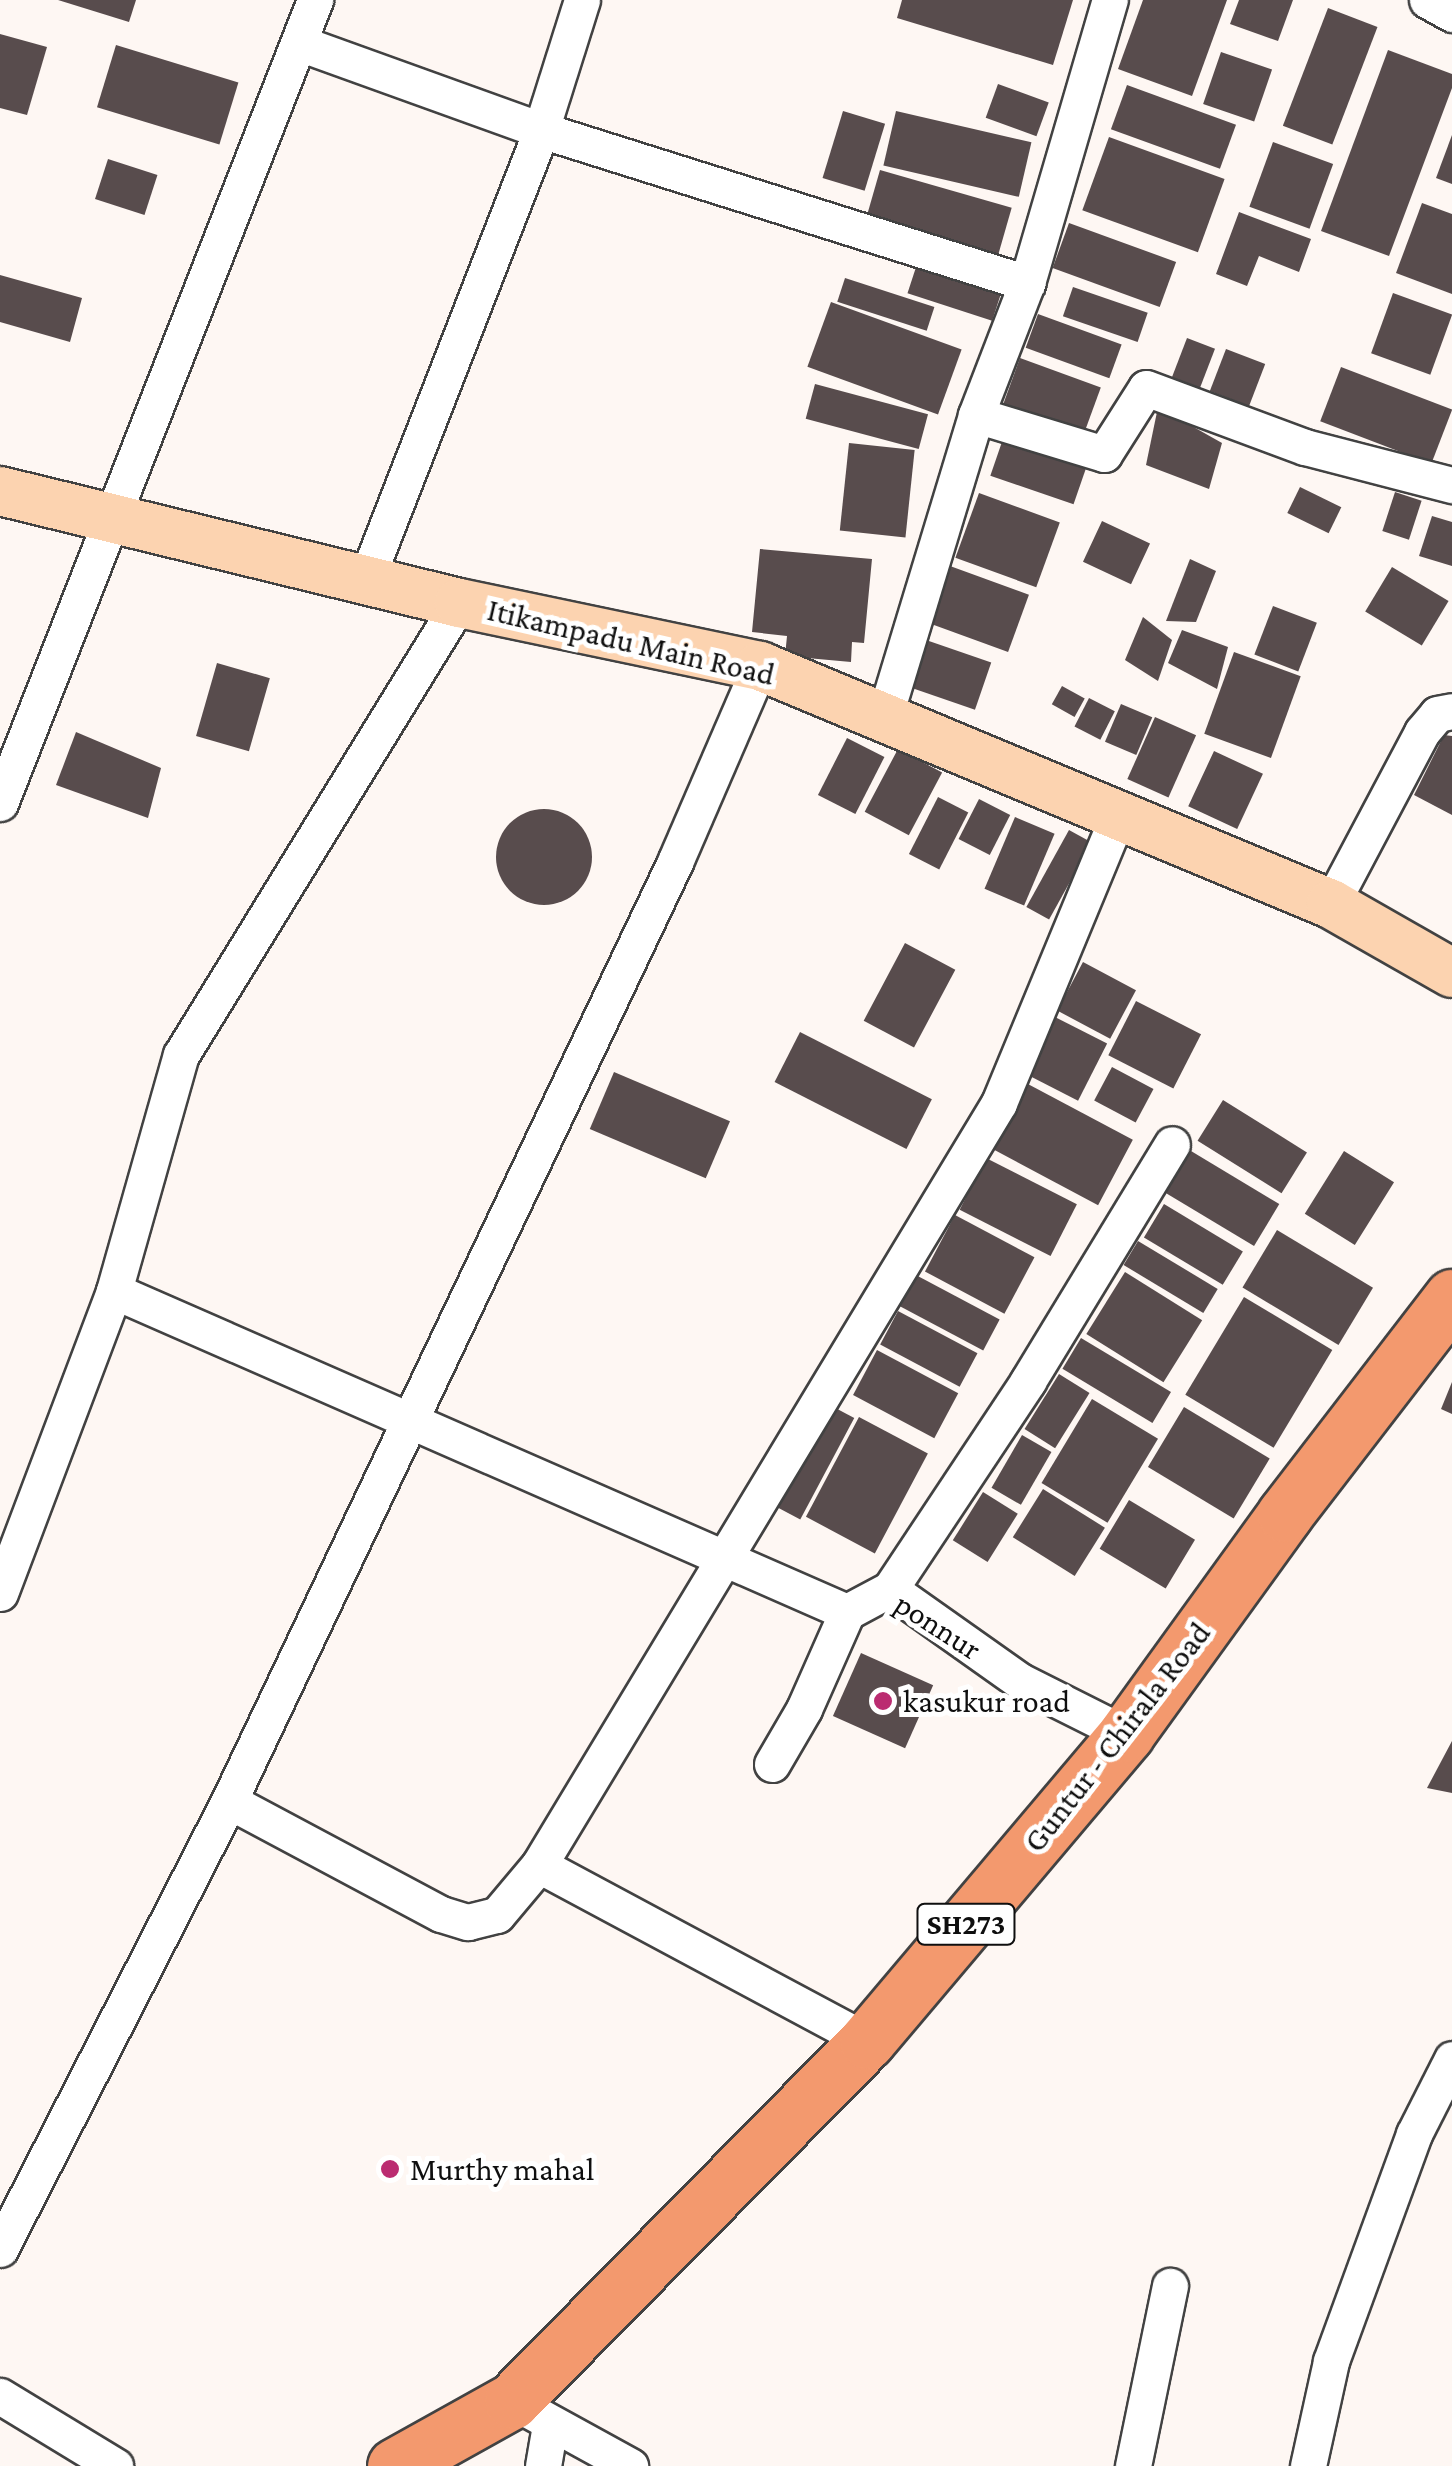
<!DOCTYPE html>
<html>
<head>
<meta charset="utf-8">
<style>
	body { margin:0 }
	#map { position:relative; width:1452px; height:2466px; overflow:hidden; background:#fef7f3; font-family:"Crimson Pro",serif }
	div>[style] { position:absolute }
	.building>* { inset:0; background:#584c4d; transform-origin:0 0 }
	.round { border-radius:50% }
	.roads { filter:drop-shadow(2px 0 #424242) drop-shadow(-2px 0 #424242) drop-shadow(0 2px #424242) drop-shadow(0 -2px #424242) }
	.street>* { height:35px; margin:-17.5px; padding:0 17.5px; transform-origin:17.5px; border-radius:17.5px; background:#fff }
	.secondary>* { height:48px; margin:-24px; padding:0 24px; transform-origin:24px; border-radius:24px; background:#fcd3b0 }
	.primary>* { height:55px; margin:-27.5px; padding:0 27.5px; transform-origin:27.5px; border-radius:27.5px; background:#f3996e }
	.dots>* { width:28px; height:28px; translate:-50% -50%; box-sizing:border-box; border:5px solid #fff; border-radius:50% }
	span { translate:-50% -50%; white-space:nowrap; text-align:center; line-height:1.15; -webkit-text-stroke:10px #fff; paint-order:stroke }
	.shield-label span { padding:2px 8px; background:#fff; border:2px solid; border-radius:8px; -webkit-text-stroke-width:0 }
	.shield-label { font-size:30px; color:#0f0f0f; font-weight:700 }
	.street-label { font-size:32px; color:#0f0f0f }
	.poi-label { font-size:32px; color:#0f0f0f }
	.left { translate:0 -50%; text-align:left }
</style>
</head>
<body>
<div id="map">
	<div class="building">
		<div style="clip-path:polygon(58px 0,136px 0,129px 22px)"></div>
		<div style="clip-path:polygon(902px 0,1073px 0,1053px 65px,897px 18px)"></div>
		<div style="clip-path:polygon(1143px 0,1227px 0,1192px 96px,1118px 69px)"></div>
		<div style="clip-path:polygon(1239px 0,1293px 0,1278px 41px,1230px 24px)"></div>
		<div style="left:1328px;top:8px;width:53px;height:126px;rotate:21deg"></div>
		<div style="clip-path:polygon(0 34px,47px 47px,27px 115px,0 108px)"></div>
		<div style="left:116px;top:45px;width:128px;height:65px;rotate:17deg"></div>
		<div style="clip-path:polygon(1388px 50px,1452px 74px,1452px 88px,1389px 256px,1321px 231px)"></div>
		<div style="left:1221px;top:52px;width:54px;height:55px;rotate:19deg"></div>
		<div style="left:998px;top:84px;width:54px;height:36px;rotate:20deg"></div>
		<div style="left:1127px;top:85px;width:116px;height:47px;rotate:20deg"></div>
		<div style="left:843px;top:111px;width:44px;height:70px;rotate:17deg"></div>
		<div style="left:896px;top:111px;width:139px;height:56px;rotate:13deg"></div>
		<div style="clip-path:polygon(1452px 135px,1452px 184px,1436px 178px)"></div>
		<div style="left:1109px;top:137px;width:123px;height:78px;rotate:20deg"></div>
		<div style="left:1273px;top:142px;width:64px;height:69px;rotate:20deg"></div>
		<div style="left:108px;top:159px;width:52px;height:42px;rotate:18deg"></div>
		<div style="left:880px;top:170px;width:137px;height:58px;rotate:16deg"></div>
		<div style="clip-path:polygon(1422px 203px,1452px 214px,1452px 294px,1396px 273px)"></div>
		<div style="clip-path:polygon(1239px 212px,1311px 239px,1299px 272px,1259px 256px,1247px 286px,1216px 274px)"></div>
		<div style="left:1069px;top:223px;width:114px;height:48px;rotate:20deg"></div>
		<div style="left:918px;top:261px;width:89px;height:34px;rotate:18deg"></div>
		<div style="clip-path:polygon(0 275px,82px 298px,70px 342px,0 322px)"></div>
		<div style="left:845px;top:278px;width:94px;height:25px;rotate:18deg"></div>
		<div style="left:1073px;top:287px;width:79px;height:31px;rotate:19deg"></div>
		<div style="left:1393px;top:293px;width:63px;height:64px;rotate:20deg"></div>
		<div style="left:831px;top:302px;width:139px;height:69px;rotate:20deg"></div>
		<div style="left:1038px;top:314px;width:89px;height:36px;rotate:20deg"></div>
		<div style="left:1187px;top:338px;width:30px;height:42px;rotate:21deg"></div>
		<div style="left:1226px;top:349px;width:42px;height:45px;rotate:21deg"></div>
		<div style="left:1020px;top:358px;width:86px;height:51px;rotate:20deg"></div>
		<div style="left:1341px;top:367px;width:119px;height:58px;rotate:21deg"></div>
		<div style="left:815px;top:384px;width:117px;height:36px;rotate:15deg"></div>
		<div style="clip-path:polygon(1158px 407px,1222px 443px,1209px 489px,1146px 465px)"></div>
		<div style="left:1004px;top:436px;width:88px;height:42px;rotate:19deg"></div>
		<div style="left:849px;top:443px;width:66px;height:88px;rotate:6deg"></div>
		<div style="left:1300px;top:487px;width:46px;height:29px;rotate:26deg"></div>
		<div style="left:1395px;top:492px;width:28px;height:41px;rotate:18deg"></div>
		<div style="left:979px;top:493px;width:86px;height:69px;rotate:20deg"></div>
		<div style="clip-path:polygon(1432px 516px,1452px 522px,1452px 566px,1419px 556px)"></div>
		<div style="left:1102px;top:521px;width:53px;height:45px;rotate:25deg"></div>
		<div style="clip-path:polygon(760px 549px,872px 559px,864px 643px,852px 642px,851px 662px,785px 656px,787px 636px,752px 632px)"></div>
		<div style="clip-path:polygon(1190px 559px,1216px 571px,1196px 622px,1166px 621px)"></div>
		<div style="left:950px;top:566px;width:84px;height:61px;rotate:20deg"></div>
		<div style="left:1392px;top:567px;width:66px;height:52px;rotate:31deg"></div>
		<div style="left:1273px;top:606px;width:47px;height:52px;rotate:21deg"></div>
		<div style="clip-path:polygon(1143px 617px,1172px 640px,1158px 681px,1125px 660px)"></div>
		<div style="clip-path:polygon(1182px 630px,1228px 647px,1217px 689px,1168px 663px)"></div>
		<div style="left:926px;top:640px;width:69px;height:50px;rotate:19deg"></div>
		<div style="left:1234px;top:652px;width:71px;height:87px;rotate:20deg"></div>
		<div style="left:217px;top:663px;width:55px;height:76px;rotate:16deg"></div>
		<div style="left:1062px;top:686px;width:26px;height:21px;rotate:29deg"></div>
		<div style="left:1089px;top:698px;width:29px;height:32px;rotate:27deg"></div>
		<div style="left:1121px;top:704px;width:34px;height:41px;rotate:23deg"></div>
		<div style="left:1155px;top:717px;width:45px;height:68px;rotate:24deg"></div>
		<div style="clip-path:polygon(76px 732px,161px 768px,148px 818px,56px 785px)"></div>
		<div style="clip-path:polygon(1444px 735px,1452px 736px,1452px 815px,1414px 795px)"></div>
		<div style="left:847px;top:738px;width:42px;height:64px;rotate:27deg"></div>
		<div style="left:898px;top:749px;width:50px;height:71px;rotate:28deg"></div>
		<div style="left:1214px;top:751px;width:54px;height:61px;rotate:25deg"></div>
		<div style="left:938px;top:797px;width:34px;height:64px;rotate:27deg"></div>
		<div style="left:979px;top:799px;width:35px;height:45px;rotate:27deg"></div>
		<div class="round" style="left:496px;top:809px;width:96px;height:96px"></div>
		<div style="left:1015px;top:817px;width:43px;height:78px;rotate:23deg"></div>
		<div style="left:1069px;top:830px;width:26px;height:88px;rotate:29deg"></div>
		<div style="left:905px;top:943px;width:57px;height:88px;rotate:28deg"></div>
		<div style="left:1083px;top:962px;width:60px;height:55px;rotate:28deg"></div>
		<div style="left:1136px;top:1001px;width:73px;height:61px;rotate:27deg"></div>
		<div style="left:1051px;top:1015px;width:63px;height:64px;rotate:27deg"></div>
		<div style="left:800px;top:1032px;width:148px;height:56px;rotate:27deg"></div>
		<div style="left:1112px;top:1067px;width:47px;height:38px;rotate:28deg"></div>
		<div style="left:614px;top:1072px;width:126px;height:62px;rotate:23deg"></div>
		<div style="left:1026px;top:1083px;width:121px;height:74px;rotate:28deg"></div>
		<div style="left:1223px;top:1100px;width:99px;height:48px;rotate:32deg"></div>
		<div style="left:1191px;top:1151px;width:103px;height:49px;rotate:31deg"></div>
		<div style="left:1344px;top:1151px;width:59px;height:74px;rotate:32deg"></div>
		<div style="left:986px;top:1158px;width:102px;height:58px;rotate:27deg"></div>
		<div style="left:1164px;top:1204px;width:92px;height:39px;rotate:31deg"></div>
		<div style="left:955px;top:1215px;width:90px;height:64px;rotate:28deg"></div>
		<div style="left:1277px;top:1230px;width:112px;height:67px;rotate:31deg"></div>
		<div style="left:1138px;top:1241px;width:93px;height:28px;rotate:31deg"></div>
		<div style="left:1125px;top:1272px;width:91px;height:73px;rotate:32deg"></div>
		<div style="left:914px;top:1274px;width:97px;height:35px;rotate:28deg"></div>
		<div style="left:1244px;top:1297px;width:103px;height:114px;rotate:31deg"></div>
		<div style="left:898px;top:1311px;width:90px;height:38px;rotate:28deg"></div>
		<div style="left:1081px;top:1338px;width:105px;height:36px;rotate:31deg"></div>
		<div style="left:877px;top:1350px;width:92px;height:51px;rotate:28deg"></div>
		<div style="left:1059px;top:1374px;width:36px;height:65px;rotate:32deg"></div>
		<div style="clip-path:polygon(1452px 1382px,1452px 1414px,1441px 1409px)"></div>
		<div style="left:1092px;top:1399px;width:77px;height:98px;rotate:31deg"></div>
		<div style="left:826px;top:1403px;width:32px;height:115px;rotate:28deg"></div>
		<div style="left:1184px;top:1407px;width:100px;height:70px;rotate:31deg"></div>
		<div style="left:859px;top:1417px;width:78px;height:113px;rotate:28deg"></div>
		<div style="left:1022px;top:1435px;width:34px;height:61px;rotate:30deg"></div>
		<div style="left:1043px;top:1489px;width:73px;height:57px;rotate:32deg"></div>
		<div style="left:983px;top:1492px;width:41px;height:57px;rotate:32deg"></div>
		<div style="left:1129px;top:1500px;width:77px;height:57px;rotate:31deg"></div>
		<div style="left:861px;top:1653px;width:79px;height:69px;rotate:24deg"></div>
		<div style="clip-path:polygon(1452px 1741px,1452px 1793px,1427px 1788px)"></div>
	</div>
	<div class="roads">
		<div class="street">
			<div style="left:1427px;top:0;width:29px;rotate:29deg"></div>
			<div style="left:299px;top:43px;width:257px;rotate:19.8deg"></div>
			<div style="left:541px;top:130px;width:510px;rotate:17.47deg"></div>
			<div style="left:976px;top:415px;width:134px;rotate:16.9deg"></div>
			<div style="left:1104px;top:454px;width:78px;rotate:-57.5deg"></div>
			<div style="left:1146px;top:388px;width:170px;rotate:20.4deg"></div>
			<div style="left:1305px;top:447px;width:152px;rotate:14.5deg"></div>
			<div style="left:366px;top:580px;width:483px;rotate:-68.7deg"></div>
			<div style="left:541px;top:130px;width:136px;rotate:-72.5deg"></div>
			<div style="left:885px;top:715px;width:313px;rotate:-73.1deg"></div>
			<div style="left:976px;top:415px;width:142px;rotate:-68.9deg"></div>
			<div style="left:1027px;top:283px;width:295px;rotate:-73.7deg"></div>
			<div style="left:0;top:803px;width:863px;rotate:-68.58deg"></div>
			<div style="left:1331px;top:904px;width:195px;rotate:-62.1deg"></div>
			<div style="left:1422px;top:732px;width:23px;rotate:-50deg"></div>
			<div style="left:1437px;top:714px;width:15px;rotate:-11deg"></div>
			<div style="left:114px;top:1291px;width:800px;rotate:23.65deg"></div>
			<div style="left:890px;top:1589px;width:250px;rotate:-56.4deg"></div>
			<div style="left:1028px;top:1381px;width:277px;rotate:-58.7deg"></div>
			<div style="left:0;top:1593px;width:323px;rotate:-69.3deg"></div>
			<div style="left:114px;top:1291px;width:245px;rotate:-74.2deg"></div>
			<div style="left:181px;top:1055px;width:531px;rotate:-58.41deg"></div>
			<div style="left:772px;top:1764px;width:64px;rotate:-59.8deg"></div>
			<div style="left:804px;top:1709px;width:106px;rotate:-66.1deg"></div>
			<div style="left:847px;top:1612px;width:49px;rotate:-28.1deg"></div>
			<div style="left:890px;top:1589px;width:159px;rotate:35.3deg"></div>
			<div style="left:1020px;top:1681px;width:119px;rotate:26.6deg"></div>
			<div style="left:229px;top:1801px;width:240px;rotate:28.1deg"></div>
			<div style="left:441px;top:1914px;width:28px;rotate:17deg"></div>
			<div style="left:468px;top:1922px;width:30px;rotate:-14deg"></div>
			<div style="left:497px;top:1915px;width:65px;rotate:-50deg"></div>
			<div style="left:539px;top:1865px;width:890px;rotate:-58.88deg"></div>
			<div style="left:999px;top:1103px;width:308px;rotate:-67.5deg"></div>
			<div style="left:539px;top:1865px;width:372px;rotate:28.2deg"></div>
			<div style="left:0;top:2249px;width:503px;rotate:-62.93deg"></div>
			<div style="left:229px;top:1801px;width:1040px;rotate:-64.59deg"></div>
			<div style="left:675px;top:862px;width:214px;rotate:-66.6deg"></div>
			<div style="left:0;top:2396px;width:135px;rotate:31.3deg"></div>
			<div style="left:512px;top:2401px;width:135px;rotate:28.8deg"></div>
			<div style="left:543px;top:2466px;width:42px;rotate:-80.3deg"></div>
			<div style="left:1133px;top:2466px;width:184px;rotate:-78.4deg"></div>
			<div style="left:1308px;top:2466px;width:107px;rotate:-77.6deg"></div>
			<div style="left:1331px;top:2361px;width:242px;rotate:-69.9deg"></div>
			<div style="left:1414px;top:2134px;width:84px;rotate:-63.1deg"></div>
		</div>
		<div class="secondary">
			<div style="left:0;top:491px;width:472px;rotate:13.7deg"></div>
			<div style="left:459px;top:603px;width:308px;rotate:11.8deg"></div>
			<div style="left:760px;top:666px;width:619px;rotate:22.63deg"></div>
			<div style="left:1331px;top:904px;width:139px;rotate:29.7deg"></div>
		</div>
		<div class="primary">
			<div style="left:395px;top:2466px;width:134px;rotate:-29.1deg"></div>
			<div style="left:512px;top:2401px;width:506px;rotate:-45.4deg"></div>
			<div style="left:867px;top:2041px;width:402px;rotate:-49.8deg"></div>
			<div style="left:1126px;top:1734px;width:271px;rotate:-54.1deg"></div>
			<div style="left:1285px;top:1514px;width:274px;rotate:-52.4deg"></div>
		</div>
	</div>
	<div class="dots">
		<div style="left:883px;top:1701px;background:#bb2c71"></div>
		<div style="left:390px;top:2169px;background:#bb2c71"></div>
	</div>
	<div class="shield-label">
		<span style="left:966px;top:1924px">SH273</span>
	</div>
	<div class="street-label">
		<span style="left:631px;top:642px;rotate:13deg">Itikampadu Main Road</span>
		<span style="left:938px;top:1626px;rotate:33deg">ponnur</span>
		<span style="left:1117px;top:1737px;rotate:-52deg">Guntur - Chirala Road</span>
	</div>
	<div class="poi-label">
		<span class="left" style="left:903px;top:1701px">kasukur road</span>
		<span class="left" style="left:410px;top:2169px">Murthy mahal</span>
	</div>
</div>
</body>
</html>
